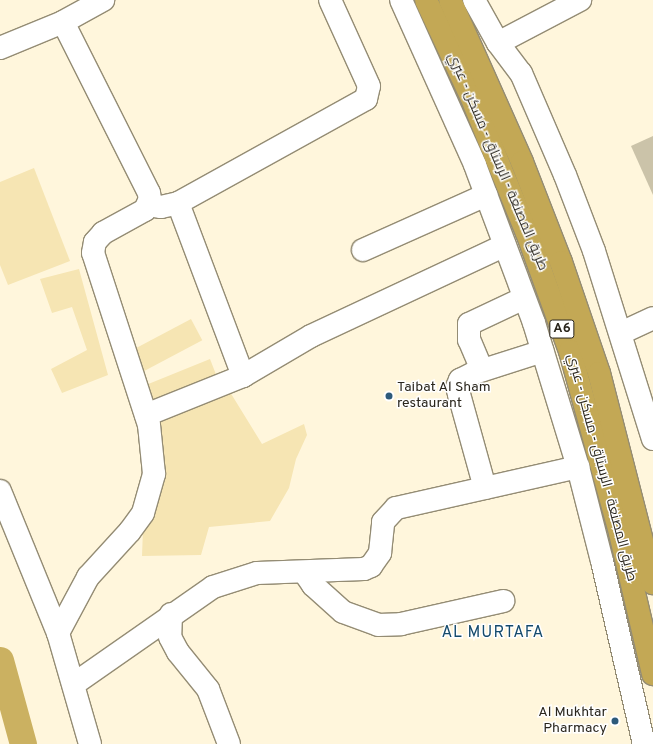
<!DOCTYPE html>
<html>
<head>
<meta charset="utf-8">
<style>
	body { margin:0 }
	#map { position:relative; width:653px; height:744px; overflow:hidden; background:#fff6dc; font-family:Overpass,Cairo,sans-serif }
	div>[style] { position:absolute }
	.green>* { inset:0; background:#f6e5b3; transform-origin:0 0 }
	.river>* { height:27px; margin:-13.5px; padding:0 13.5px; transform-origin:13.5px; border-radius:13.5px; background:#cbb161 }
	.building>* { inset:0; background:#cbc3a9 }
	.roads { filter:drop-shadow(1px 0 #948c74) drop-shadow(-1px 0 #948c74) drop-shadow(0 1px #948c74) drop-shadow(0 -1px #948c74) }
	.minor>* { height:22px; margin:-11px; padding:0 11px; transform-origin:11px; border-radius:11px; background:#fff }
	.highway>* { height:22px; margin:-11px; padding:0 11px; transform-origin:11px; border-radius:11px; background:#c3a855 }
	.dots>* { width:11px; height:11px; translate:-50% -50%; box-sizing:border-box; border:2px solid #fff; border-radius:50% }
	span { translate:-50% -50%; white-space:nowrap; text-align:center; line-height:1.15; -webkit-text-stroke:3px #fff; paint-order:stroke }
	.shield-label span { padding:1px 3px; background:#fff; border:1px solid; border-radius:3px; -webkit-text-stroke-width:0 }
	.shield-label { font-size:13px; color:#2a261d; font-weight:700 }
	.street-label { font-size:14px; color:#2a261d }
	.poi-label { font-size:14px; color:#2a261d }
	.left { translate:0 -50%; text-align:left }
	.right { translate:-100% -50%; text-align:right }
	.quarter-label { font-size:16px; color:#144a6c; letter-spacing:1px }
</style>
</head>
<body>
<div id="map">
	<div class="green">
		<div style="clip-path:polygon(34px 168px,70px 261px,8px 285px,0 265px,0 182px)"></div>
		<div style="clip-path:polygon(79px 269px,108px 375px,62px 393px,51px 369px,87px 350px,72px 307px,52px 313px,40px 279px)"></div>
		<div style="left:191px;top:319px;width:24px;height:70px;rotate:62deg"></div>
		<div style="clip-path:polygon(210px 359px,217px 377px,145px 410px,136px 389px)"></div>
		<div style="clip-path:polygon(230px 392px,262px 444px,304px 424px,307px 435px,296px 459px,289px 488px,270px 521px,209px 527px,201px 555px,142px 556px,147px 424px)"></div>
	</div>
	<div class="river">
		<div style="left:0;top:660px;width:87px;rotate:74.7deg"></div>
	</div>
	<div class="building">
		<div style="clip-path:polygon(653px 136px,653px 195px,631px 146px)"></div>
	</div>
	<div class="roads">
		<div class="minor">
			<div style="left:401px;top:0;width:181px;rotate:65.8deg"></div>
			<div style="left:475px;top:165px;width:169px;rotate:69.5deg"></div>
			<div style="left:534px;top:323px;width:151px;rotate:73deg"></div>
			<div style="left:578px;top:467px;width:97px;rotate:75.7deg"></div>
			<div style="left:602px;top:561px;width:188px;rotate:77.1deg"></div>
			<div style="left:474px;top:0;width:49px;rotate:60.8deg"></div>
			<div style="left:498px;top:43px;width:38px;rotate:53deg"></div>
			<div style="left:521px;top:73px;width:111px;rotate:66.7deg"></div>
			<div style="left:565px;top:175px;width:81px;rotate:69.1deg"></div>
			<div style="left:594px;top:251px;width:197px;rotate:72.6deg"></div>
			<div style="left:498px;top:43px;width:93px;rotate:-27.7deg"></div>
			<div style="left:0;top:48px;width:68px;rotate:-22.4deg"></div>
			<div style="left:63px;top:22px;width:46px;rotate:-28.8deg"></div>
			<div style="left:178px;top:203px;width:185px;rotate:69.4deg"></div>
			<div style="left:148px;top:205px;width:13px;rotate:9deg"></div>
			<div style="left:161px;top:207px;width:17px;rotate:-13deg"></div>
			<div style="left:178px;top:203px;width:215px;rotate:-29deg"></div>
			<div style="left:366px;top:99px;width:13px;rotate:-77deg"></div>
			<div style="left:369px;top:86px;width:94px;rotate:-114.4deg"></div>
			<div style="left:363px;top:250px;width:135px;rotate:-24.1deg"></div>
			<div style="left:621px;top:333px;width:35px;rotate:-25deg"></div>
			<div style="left:482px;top:370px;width:33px;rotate:-113deg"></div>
			<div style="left:469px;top:340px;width:16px;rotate:-90deg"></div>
			<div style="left:469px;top:324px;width:61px;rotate:-25.3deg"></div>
			<div style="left:146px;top:415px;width:105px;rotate:-21.9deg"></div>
			<div style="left:243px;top:376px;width:79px;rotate:-30.5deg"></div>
			<div style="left:311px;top:336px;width:214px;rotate:-25.1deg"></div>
			<div style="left:485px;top:488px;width:98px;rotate:-105.5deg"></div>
			<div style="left:459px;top:394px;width:7px;rotate:-106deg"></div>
			<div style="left:457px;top:387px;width:8px;rotate:-67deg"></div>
			<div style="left:460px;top:380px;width:16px;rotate:-27deg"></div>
			<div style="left:474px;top:373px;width:72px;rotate:-17.7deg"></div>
			<div style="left:0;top:491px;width:153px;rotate:67.8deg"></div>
			<div style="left:58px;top:633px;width:116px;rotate:73.9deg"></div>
			<div style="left:304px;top:572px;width:16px;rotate:55deg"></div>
			<div style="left:313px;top:585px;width:40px;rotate:42deg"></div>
			<div style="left:343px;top:612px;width:37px;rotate:20deg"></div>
			<div style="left:378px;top:625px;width:23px;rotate:-2deg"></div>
			<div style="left:401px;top:624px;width:105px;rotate:-12.7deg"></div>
			<div style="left:171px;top:614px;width:23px;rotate:92deg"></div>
			<div style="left:170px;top:637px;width:17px;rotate:62deg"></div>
			<div style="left:178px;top:652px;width:48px;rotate:51deg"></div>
			<div style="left:208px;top:689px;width:59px;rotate:69.1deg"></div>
			<div style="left:58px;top:633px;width:64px;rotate:-61.8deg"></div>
			<div style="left:88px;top:577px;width:62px;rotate:-47.6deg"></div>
			<div style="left:130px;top:531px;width:22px;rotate:-54deg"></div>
			<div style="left:143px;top:513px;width:41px;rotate:-74.2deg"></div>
			<div style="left:154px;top:474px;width:49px;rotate:-95.8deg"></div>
			<div style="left:149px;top:425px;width:181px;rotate:-108deg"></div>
			<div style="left:93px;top:253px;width:11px;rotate:-80deg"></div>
			<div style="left:95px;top:242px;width:12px;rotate:-48deg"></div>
			<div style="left:103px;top:233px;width:48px;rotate:-28.7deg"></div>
			<div style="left:145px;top:210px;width:12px;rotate:-66deg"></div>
			<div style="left:150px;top:199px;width:6px;rotate:-99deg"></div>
			<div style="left:149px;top:193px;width:191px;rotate:-116.7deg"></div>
			<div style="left:74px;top:684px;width:169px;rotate:-34.9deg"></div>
			<div style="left:213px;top:587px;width:46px;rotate:-17.7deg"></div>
			<div style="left:257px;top:573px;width:107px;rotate:-2.1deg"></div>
			<div style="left:364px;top:569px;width:8px;rotate:-23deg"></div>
			<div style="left:371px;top:566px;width:16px;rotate:-55deg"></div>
			<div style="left:380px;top:553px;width:31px;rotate:-84deg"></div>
			<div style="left:383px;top:522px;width:19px;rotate:-47deg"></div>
			<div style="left:396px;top:508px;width:187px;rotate:-12.7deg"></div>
		</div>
		<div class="highway">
			<div style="left:426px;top:0;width:106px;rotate:64.9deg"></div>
			<div style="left:471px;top:96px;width:148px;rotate:67.8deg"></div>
			<div style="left:527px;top:233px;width:126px;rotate:70deg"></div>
			<div style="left:570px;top:351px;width:189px;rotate:74.6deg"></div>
			<div style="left:620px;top:533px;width:145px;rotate:76.8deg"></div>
			<div style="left:450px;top:0;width:177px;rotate:66deg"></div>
			<div style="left:522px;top:162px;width:107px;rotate:68.7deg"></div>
			<div style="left:561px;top:262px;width:117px;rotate:71.1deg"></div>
			<div style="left:599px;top:373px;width:217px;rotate:75.6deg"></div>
		</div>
	</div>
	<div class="dots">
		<div style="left:389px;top:396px;background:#2d5a7a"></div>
		<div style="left:615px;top:721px;background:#2d5a7a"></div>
	</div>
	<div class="shield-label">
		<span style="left:562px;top:329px">A6</span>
	</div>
	<div class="street-label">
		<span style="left:497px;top:162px;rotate:67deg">طريق المصنعة - الرستاق - مسكن - عبري</span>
		<span style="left:601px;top:468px;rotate:75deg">طريق المصنعة - الرستاق - مسكن - عبري</span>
	</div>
	<div class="poi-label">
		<span class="left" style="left:397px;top:396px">Taibat Al Sham<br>restaurant</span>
		<span class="right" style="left:607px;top:721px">Al Mukhtar<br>Pharmacy</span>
	</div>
	<div class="quarter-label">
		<span style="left:493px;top:633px">AL MURTAFA</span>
	</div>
</div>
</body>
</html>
